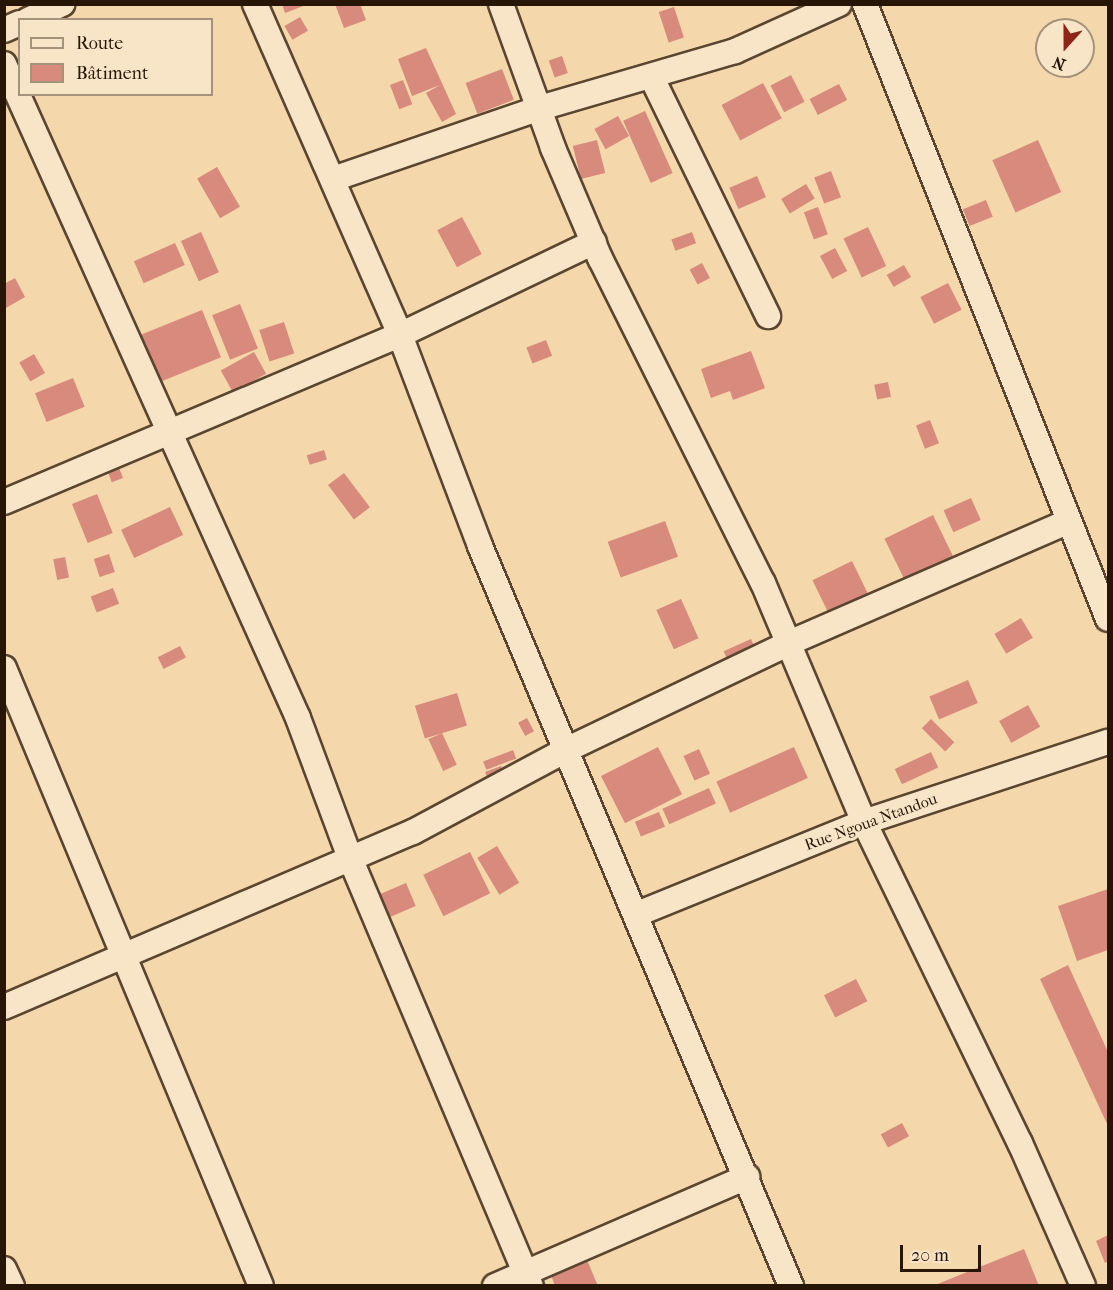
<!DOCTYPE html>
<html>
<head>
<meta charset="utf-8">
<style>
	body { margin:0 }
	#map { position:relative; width:1113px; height:1290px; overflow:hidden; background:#f4d7aa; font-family:"IM FELL French Canon",serif }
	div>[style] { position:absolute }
	.building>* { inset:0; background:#d88b7c; transform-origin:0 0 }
	.roads { filter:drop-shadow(2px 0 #5a4630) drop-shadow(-2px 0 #5a4630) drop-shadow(0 2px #5a4630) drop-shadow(0 -2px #5a4630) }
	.street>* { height:24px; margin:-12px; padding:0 12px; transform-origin:12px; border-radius:12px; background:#f8e5c8 }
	span { translate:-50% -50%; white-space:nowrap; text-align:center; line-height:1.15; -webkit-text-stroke:6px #f8e5c8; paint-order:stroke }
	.street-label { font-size:16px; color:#271507 }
	.frame { position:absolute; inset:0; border:6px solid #271507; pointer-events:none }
	.legend { position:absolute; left:18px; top:18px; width:195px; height:78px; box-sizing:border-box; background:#f8e5c8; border:2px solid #a4927b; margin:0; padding:8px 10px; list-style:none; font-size:18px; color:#271507 }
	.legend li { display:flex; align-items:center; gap:12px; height:30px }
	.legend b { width:30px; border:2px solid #a4927b }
	.north { position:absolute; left:1035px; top:18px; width:60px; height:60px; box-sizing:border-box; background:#f8e5c8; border:2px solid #a4927b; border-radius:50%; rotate:201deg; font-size:16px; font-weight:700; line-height:24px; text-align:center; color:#271507 }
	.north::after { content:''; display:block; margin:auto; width:21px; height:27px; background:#8f2418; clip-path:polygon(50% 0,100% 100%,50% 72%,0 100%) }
	.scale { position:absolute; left:900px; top:1245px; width:81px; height:27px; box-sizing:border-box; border:3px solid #271507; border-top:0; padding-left:8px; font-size:18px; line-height:21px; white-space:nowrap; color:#271507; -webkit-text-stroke:4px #f8e5c8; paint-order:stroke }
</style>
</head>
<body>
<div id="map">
	<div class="building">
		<div style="clip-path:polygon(282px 4px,306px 4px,306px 5px,285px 13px)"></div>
		<div style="clip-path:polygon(335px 4px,360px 4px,366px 20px,344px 28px)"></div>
		<div style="left:674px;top:7px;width:32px;height:16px;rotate:72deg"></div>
		<div style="left:300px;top:17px;width:16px;height:18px;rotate:60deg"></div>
		<div style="clip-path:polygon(426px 48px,456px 114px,442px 122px,426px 93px,440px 85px,412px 96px,398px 59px)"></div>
		<div style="left:562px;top:56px;width:18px;height:14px;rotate:71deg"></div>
		<div style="left:502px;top:69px;width:33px;height:39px;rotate:69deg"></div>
		<div style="left:791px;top:75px;width:30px;height:23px;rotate:63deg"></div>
		<div style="left:403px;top:80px;width:26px;height:14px;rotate:69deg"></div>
		<div style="left:763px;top:83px;width:40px;height:47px;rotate:62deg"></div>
		<div style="left:839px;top:84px;width:18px;height:33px;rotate:63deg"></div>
		<div style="left:645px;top:111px;width:68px;height:24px;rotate:66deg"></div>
		<div style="left:618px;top:116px;width:23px;height:27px;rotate:61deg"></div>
		<div style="left:597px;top:140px;width:34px;height:25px;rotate:76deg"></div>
		<div style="left:1038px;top:140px;width:57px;height:50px;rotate:66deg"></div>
		<div style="left:217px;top:167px;width:46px;height:23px;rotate:60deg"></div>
		<div style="left:831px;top:171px;width:28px;height:18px;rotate:69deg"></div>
		<div style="left:757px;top:176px;width:23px;height:30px;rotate:67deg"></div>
		<div style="left:806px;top:184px;width:17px;height:29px;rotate:59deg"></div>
		<div style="left:986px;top:200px;width:18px;height:25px;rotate:68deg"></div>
		<div style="left:818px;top:207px;width:29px;height:15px;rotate:70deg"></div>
		<div style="left:462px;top:217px;width:42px;height:28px;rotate:62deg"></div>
		<div style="left:868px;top:227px;width:43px;height:27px;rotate:65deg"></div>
		<div style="left:201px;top:232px;width:44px;height:22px;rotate:66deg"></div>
		<div style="left:692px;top:232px;width:12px;height:22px;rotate:70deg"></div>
		<div style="left:175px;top:243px;width:24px;height:45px;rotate:66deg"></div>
		<div style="left:835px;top:248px;width:26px;height:17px;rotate:62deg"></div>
		<div style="left:702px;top:263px;width:17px;height:14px;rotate:62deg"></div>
		<div style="left:904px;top:265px;width:14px;height:20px;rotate:60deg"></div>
		<div style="clip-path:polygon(15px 278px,25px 297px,4px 309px,4px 284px)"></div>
		<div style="left:948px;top:283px;width:30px;height:31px;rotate:63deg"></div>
		<div style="left:240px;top:304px;width:48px;height:30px;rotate:68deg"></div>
		<div style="left:202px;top:310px;width:51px;height:66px;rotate:68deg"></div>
		<div style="left:284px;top:322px;width:33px;height:26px;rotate:72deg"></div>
		<div style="left:546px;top:340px;width:17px;height:21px;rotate:69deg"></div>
		<div style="clip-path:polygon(751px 351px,765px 388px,733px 400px,730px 391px,711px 398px,701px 369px)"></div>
		<div style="left:254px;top:352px;width:25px;height:38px;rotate:61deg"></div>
		<div style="left:34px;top:354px;width:22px;height:17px;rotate:60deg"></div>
		<div style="left:73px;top:378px;width:31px;height:41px;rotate:68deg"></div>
		<div style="left:888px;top:382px;width:15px;height:14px;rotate:79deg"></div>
		<div style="left:930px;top:420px;width:25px;height:15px;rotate:69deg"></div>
		<div style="left:324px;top:450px;width:10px;height:18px;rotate:73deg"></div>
		<div style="left:118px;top:465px;width:14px;height:12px;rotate:69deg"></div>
		<div style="left:344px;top:473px;width:43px;height:20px;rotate:53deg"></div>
		<div style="left:97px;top:494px;width:42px;height:27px;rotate:68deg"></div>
		<div style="left:971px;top:498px;width:24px;height:30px;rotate:66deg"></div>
		<div style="left:170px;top:507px;width:31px;height:54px;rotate:65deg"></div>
		<div style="left:933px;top:515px;width:58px;height:54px;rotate:64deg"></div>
		<div style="left:665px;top:521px;width:38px;height:61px;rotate:70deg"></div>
		<div style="left:109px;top:554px;width:19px;height:16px;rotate:72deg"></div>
		<div style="left:65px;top:557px;width:21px;height:12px;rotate:79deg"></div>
		<div style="left:852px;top:561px;width:55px;height:44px;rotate:64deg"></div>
		<div style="left:113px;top:588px;width:17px;height:24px;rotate:69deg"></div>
		<div style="left:681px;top:599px;width:43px;height:27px;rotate:66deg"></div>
		<div style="left:1021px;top:618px;width:23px;height:31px;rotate:59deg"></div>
		<div style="left:751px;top:639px;width:17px;height:30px;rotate:66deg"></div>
		<div style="left:180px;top:646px;width:13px;height:25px;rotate:63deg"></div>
		<div style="left:968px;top:680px;width:25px;height:42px;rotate:67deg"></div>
		<div style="left:457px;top:693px;width:34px;height:44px;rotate:73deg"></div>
		<div style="left:1028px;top:705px;width:25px;height:33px;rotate:61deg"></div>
		<div style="left:527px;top:718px;width:15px;height:10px;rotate:62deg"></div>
		<div style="left:931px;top:719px;width:33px;height:13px;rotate:45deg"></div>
		<div style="left:442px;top:733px;width:35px;height:15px;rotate:65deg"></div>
		<div style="left:658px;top:747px;width:53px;height:64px;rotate:63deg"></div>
		<div style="left:794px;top:747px;width:34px;height:85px;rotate:66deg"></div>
		<div style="left:699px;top:749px;width:27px;height:17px;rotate:66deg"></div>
		<div style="left:513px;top:750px;width:9px;height:32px;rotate:69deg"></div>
		<div style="left:931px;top:752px;width:17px;height:40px;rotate:65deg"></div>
		<div style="left:501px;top:766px;width:9px;height:17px;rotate:69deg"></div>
		<div style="left:709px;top:788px;width:17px;height:51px;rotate:66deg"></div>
		<div style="left:659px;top:812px;width:16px;height:26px;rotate:68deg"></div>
		<div style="left:497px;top:846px;width:43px;height:23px;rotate:59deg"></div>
		<div style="left:470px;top:852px;width:46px;height:52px;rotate:64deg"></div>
		<div style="left:406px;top:883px;width:25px;height:28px;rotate:67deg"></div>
		<div style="clip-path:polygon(1108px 889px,1108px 950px,1077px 961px,1058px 906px)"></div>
		<div style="clip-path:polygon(1068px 965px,1108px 1052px,1108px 1126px,1040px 979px)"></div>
		<div style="left:856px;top:979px;width:25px;height:36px;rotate:63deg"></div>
		<div style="left:902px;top:1123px;width:15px;height:24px;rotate:62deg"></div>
		<div style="clip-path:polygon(1108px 1235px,1108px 1261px,1105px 1263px,1096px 1241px)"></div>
		<div style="clip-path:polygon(1024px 1249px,1039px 1286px,935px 1286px,935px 1285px)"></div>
		<div style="clip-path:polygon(587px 1260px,598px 1286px,555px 1286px,551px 1275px)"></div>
	</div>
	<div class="roads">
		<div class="street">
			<div style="left:255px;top:4px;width:361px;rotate:66.3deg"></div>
			<div style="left:400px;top:335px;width:226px;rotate:69.2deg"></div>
			<div style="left:480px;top:546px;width:803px;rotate:67.2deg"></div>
			<div style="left:501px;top:4px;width:153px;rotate:70.1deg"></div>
			<div style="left:553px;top:148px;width:120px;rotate:66.9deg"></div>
			<div style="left:600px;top:258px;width:364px;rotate:63.4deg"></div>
			<div style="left:763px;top:583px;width:259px;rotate:67.1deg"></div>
			<div style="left:864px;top:822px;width:357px;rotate:64.1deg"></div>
			<div style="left:1020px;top:1143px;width:156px;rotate:66.2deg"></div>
			<div style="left:865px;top:4px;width:661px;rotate:68.44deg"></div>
			<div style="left:28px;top:20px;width:38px;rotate:-25deg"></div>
			<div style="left:4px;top:30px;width:17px;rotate:-24deg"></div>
			<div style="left:4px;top:64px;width:717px;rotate:65.79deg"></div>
			<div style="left:298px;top:718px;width:149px;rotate:69.6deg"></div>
			<div style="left:350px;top:858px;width:465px;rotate:67.1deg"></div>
			<div style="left:652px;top:78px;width:265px;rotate:64deg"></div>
			<div style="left:333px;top:179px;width:219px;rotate:-18.9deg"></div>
			<div style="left:540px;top:108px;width:203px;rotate:-16.3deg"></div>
			<div style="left:735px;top:51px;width:114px;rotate:-24.3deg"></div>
			<div style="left:4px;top:502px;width:430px;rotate:-22.9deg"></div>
			<div style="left:400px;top:335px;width:215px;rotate:-25.6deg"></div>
			<div style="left:4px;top:668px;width:669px;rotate:67.42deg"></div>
			<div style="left:637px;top:914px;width:245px;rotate:-22.1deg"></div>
			<div style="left:864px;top:822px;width:257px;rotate:-18.2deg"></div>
			<div style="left:4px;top:1007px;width:445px;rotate:-23.2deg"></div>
			<div style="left:413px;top:832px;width:174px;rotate:-28.2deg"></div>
			<div style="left:566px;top:750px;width:247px;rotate:-25.6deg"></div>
			<div style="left:789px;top:643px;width:305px;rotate:-23.5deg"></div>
			<div style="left:4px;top:1269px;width:19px;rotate:65deg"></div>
			<div style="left:495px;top:1286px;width:275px;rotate:-23.4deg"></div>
		</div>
	</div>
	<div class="street-label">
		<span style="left:871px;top:822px;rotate:-20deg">Rue Ngoua Ntandou</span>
	</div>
	<div class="frame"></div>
	<ul class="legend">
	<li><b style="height:8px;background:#f8e5c8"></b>Route</li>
	<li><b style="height:16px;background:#d88b7c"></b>Bâtiment</li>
	</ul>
	<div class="north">N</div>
	<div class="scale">20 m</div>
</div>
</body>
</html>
